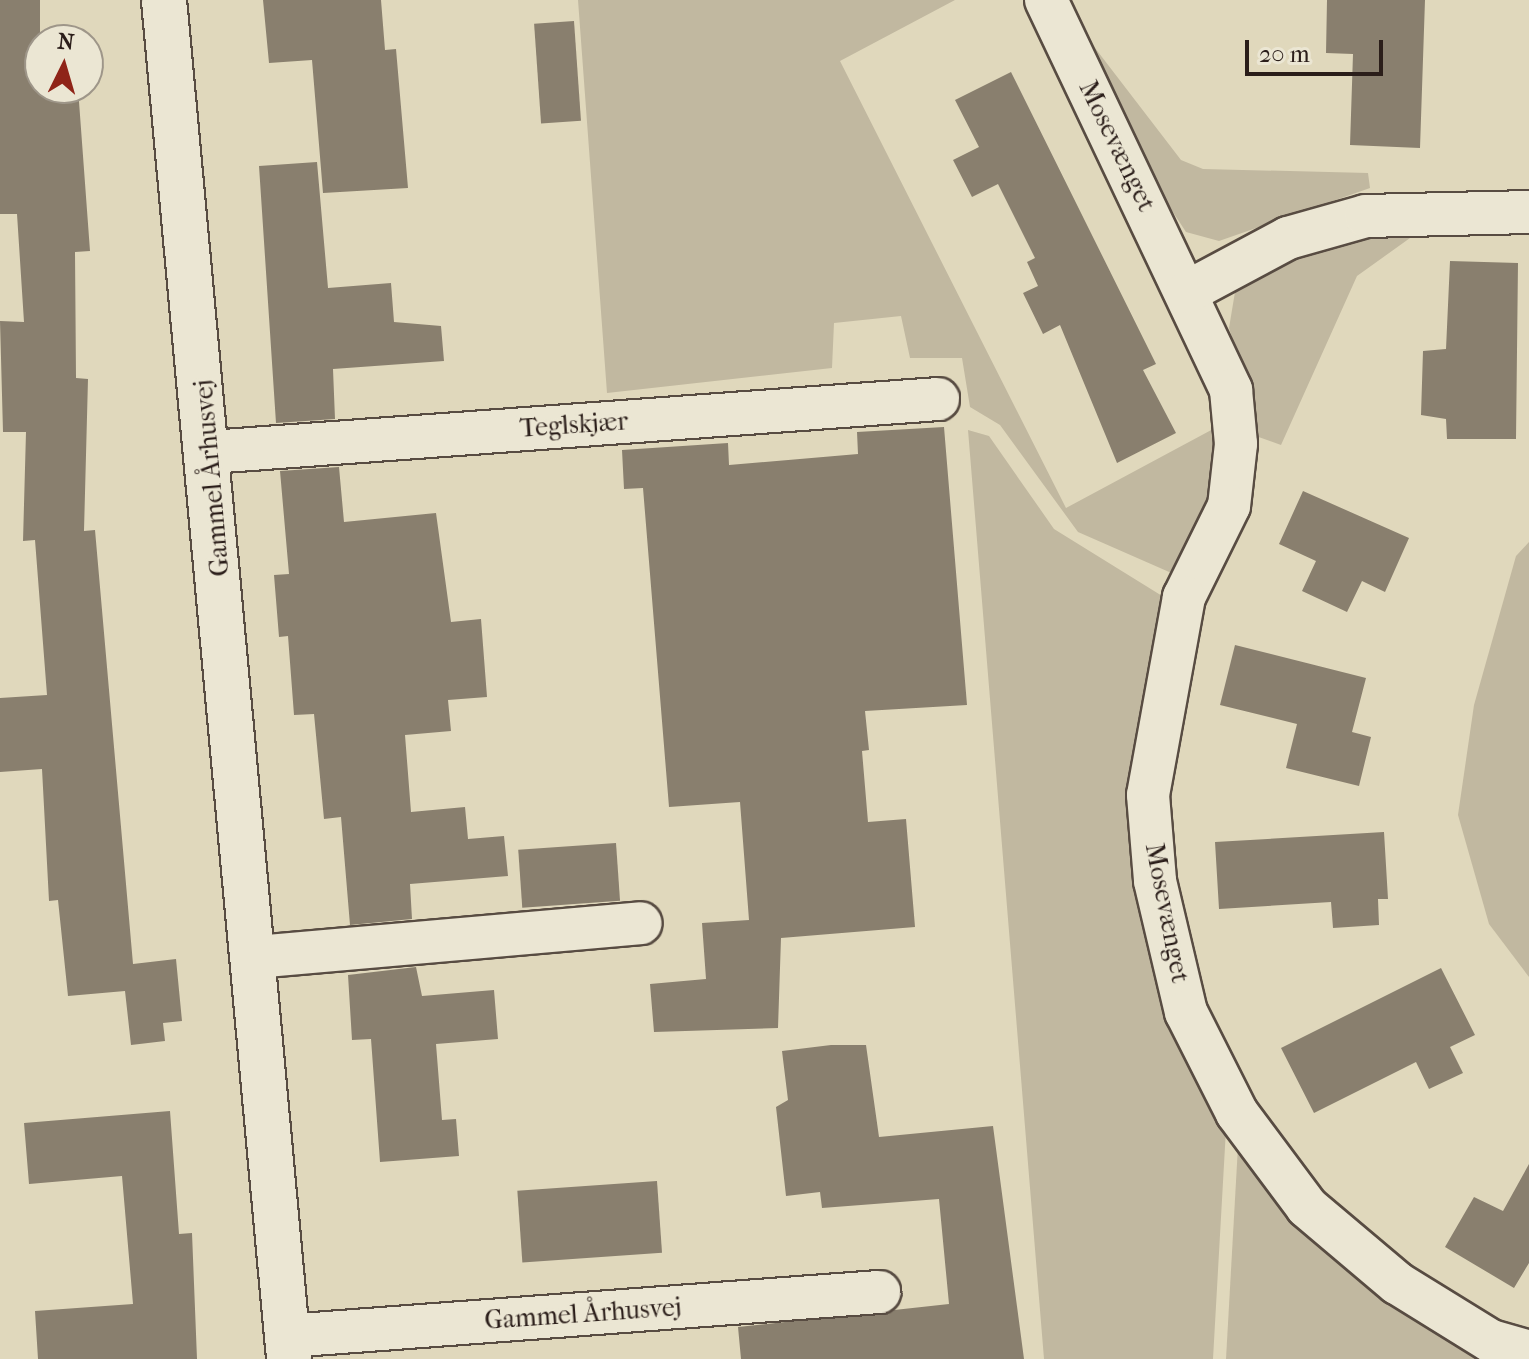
<!DOCTYPE html>
<html>
<head>
<meta charset="utf-8">
<style>
	body { margin:0 }
	#map { position:relative; width:1529px; height:1359px; overflow:hidden; background:#e0d8bc; font-family:"IM FELL French Canon",serif }
	div>[style] { position:absolute }
	.green>* { inset:0; background:#c1b8a0 }
	.building>* { inset:0; background:#897f6e; transform-origin:0 0 }
	.roads { filter:drop-shadow(2px 0 #584c42) drop-shadow(-2px 0 #584c42) drop-shadow(0 2px #584c42) drop-shadow(0 -2px #584c42) }
	.street>* { height:42px; margin:-21px; padding:0 21px; transform-origin:21px; border-radius:21px; background:#ebe6d3 }
	.secondary>* { height:44px; margin:-22px; padding:0 22px; transform-origin:22px; border-radius:22px; background:#ebe6d3 }
	span { translate:-50% -50%; white-space:nowrap; text-align:center; line-height:1.15; -webkit-text-stroke:6px #ebe6d3; paint-order:stroke }
	.street-label { font-size:26px; color:#2b1e1a }
	.north { position:absolute; left:24px; top:24px; width:80px; height:80px; box-sizing:border-box; background:#ebe6d3; border:2px solid #9e9689; border-radius:50%; rotate:5deg; font-size:22px; font-weight:700; line-height:32px; text-align:center; color:#2b1e1a }
	.north::after { content:''; display:block; margin:auto; width:28px; height:36px; background:#8f2418; clip-path:polygon(50% 0,100% 100%,50% 72%,0 100%) }
	.scale { position:absolute; left:1245px; top:40px; width:138px; height:36px; box-sizing:border-box; border:4px solid #2b1e1a; border-top:0; padding-left:10px; font-size:24px; line-height:28px; white-space:nowrap; color:#2b1e1a; -webkit-text-stroke:6px #ebe6d3; paint-order:stroke }
</style>
</head>
<body>
<div id="map">
	<div class="green">
		<div style="clip-path:polygon(578px 0,955px 0,840px 61px,1066px 508px,1215px 428px,1215px 478px,1176px 575px,1078px 532px,1000px 425px,970px 407px,962px 358px,910px 358px,901px 316px,834px 323px,832px 368px,607px 393px)"></div>
		<div style="clip-path:polygon(1082px 31px,1181px 160px,1203px 169px,1368px 173px,1370px 188px,1219px 241px,1186px 232px,1148px 174px)"></div>
		<div style="clip-path:polygon(1424px 228px,1357px 276px,1281px 445px,1253px 435px,1250px 394px,1229px 328px,1235px 292px,1246px 278px,1312px 243px)"></div>
		<div style="clip-path:polygon(968px 430px,989px 436px,1054px 529px,1167px 599px,1136px 731px,1139px 895px,1143px 925px,1155px 922px,1175px 1030px,1226px 1129px,1213px 1359px,1044px 1359px)"></div>
		<div style="clip-path:polygon(1529px 542px,1529px 977px,1489px 924px,1458px 815px,1474px 705px,1516px 556px)"></div>
		<div style="clip-path:polygon(1238px 1146px,1491px 1359px,1226px 1359px)"></div>
	</div>
	<div class="building">
		<div style="clip-path:polygon(0 0,40px 0,40px 88px,78px 88px,90px 251px,75px 252px,76px 378px,88px 379px,84px 531px,95px 530px,133px 964px,176px 959px,182px 1021px,163px 1023px,165px 1041px,131px 1045px,125px 991px,68px 996px,58px 900px,49px 901px,42px 769px,0 772px,0 698px,47px 695px,35px 540px,23px 541px,26px 432px,3px 432px,0 321px,24px 322px,17px 214px,0 214px)"></div>
		<div style="clip-path:polygon(263px 0,381px 0,385px 50px,396px 49px,408px 188px,323px 193px,312px 60px,269px 63px)"></div>
		<div style="clip-path:polygon(1327px 0,1425px 0,1420px 148px,1350px 145px,1353px 54px,1326px 53px)"></div>
		<div style="left:574px;top:21px;width:100px;height:40px;rotate:86deg"></div>
		<div style="clip-path:polygon(1011px 72px,1156px 364px,1143px 370px,1176px 433px,1117px 463px,1060px 325px,1043px 334px,1023px 293px,1038px 286px,1027px 262px,1035px 258px,998px 184px,972px 197px,953px 160px,979px 147px,955px 100px)"></div>
		<div style="clip-path:polygon(317px 162px,328px 288px,391px 283px,394px 322px,441px 326px,444px 361px,333px 369px,335px 419px,276px 423px,259px 166px)"></div>
		<div style="clip-path:polygon(1450px 261px,1518px 263px,1516px 439px,1447px 439px,1446px 419px,1421px 415px,1423px 351px,1446px 349px)"></div>
		<div style="clip-path:polygon(944px 427px,967px 705px,865px 711px,869px 750px,862px 751px,868px 822px,906px 819px,915px 927px,781px 938px,778px 1028px,654px 1032px,650px 984px,706px 979px,702px 923px,749px 920px,740px 802px,669px 807px,643px 488px,624px 489px,622px 450px,728px 443px,729px 465px,858px 454px,857px 432px)"></div>
		<div style="clip-path:polygon(339px 467px,344px 522px,436px 513px,451px 622px,481px 619px,487px 697px,448px 700px,451px 731px,405px 735px,411px 812px,465px 807px,468px 839px,504px 836px,508px 876px,410px 884px,412px 919px,350px 925px,341px 817px,324px 819px,314px 714px,294px 715px,288px 636px,279px 637px,274px 575px,289px 574px,280px 471px)"></div>
		<div style="clip-path:polygon(1303px 491px,1409px 538px,1385px 592px,1362px 581px,1347px 612px,1302px 591px,1316px 561px,1279px 544px)"></div>
		<div style="clip-path:polygon(1235px 645px,1366px 678px,1352px 732px,1371px 737px,1359px 786px,1286px 768px,1297px 724px,1220px 705px)"></div>
		<div style="clip-path:polygon(1384px 832px,1388px 899px,1378px 899px,1379px 925px,1333px 928px,1331px 902px,1219px 909px,1215px 842px)"></div>
		<div style="left:616px;top:843px;width:58px;height:98px;rotate:86deg"></div>
		<div style="clip-path:polygon(416px 967px,422px 996px,494px 990px,498px 1039px,436px 1044px,442px 1120px,456px 1119px,459px 1156px,380px 1162px,371px 1039px,352px 1040px,348px 975px)"></div>
		<div style="clip-path:polygon(1441px 968px,1475px 1035px,1450px 1047px,1463px 1073px,1429px 1089px,1416px 1062px,1314px 1113px,1281px 1048px)"></div>
		<div style="clip-path:polygon(831px 1045px,866px 1045px,879px 1137px,993px 1126px,1024px 1359px,741px 1359px,738px 1327px,949px 1304px,939px 1199px,822px 1208px,820px 1192px,786px 1196px,776px 1107px,788px 1100px,782px 1051px)"></div>
		<div style="clip-path:polygon(170px 1111px,179px 1234px,192px 1233px,197px 1359px,38px 1359px,35px 1311px,133px 1304px,122px 1176px,29px 1184px,24px 1123px)"></div>
		<div style="clip-path:polygon(1529px 1164px,1529px 1263px,1514px 1288px,1445px 1247px,1474px 1197px,1503px 1211px)"></div>
		<div style="left:657px;top:1181px;width:72px;height:140px;rotate:86deg"></div>
	</div>
	<div class="roads">
		<div class="street">
			<div style="left:1046px;top:0;width:432px;rotate:64.6deg"></div>
			<div style="left:1231px;top:390px;width:54px;rotate:84.7deg"></div>
			<div style="left:1236px;top:444px;width:62px;rotate:96.4deg"></div>
			<div style="left:1229px;top:506px;width:102px;rotate:116.3deg"></div>
			<div style="left:1184px;top:597px;width:201px;rotate:100.3deg"></div>
			<div style="left:1148px;top:795px;width:86px;rotate:85.3deg"></div>
			<div style="left:1155px;top:881px;width:135px;rotate:76.7deg"></div>
			<div style="left:1186px;top:1012px;width:113px;rotate:63.2deg"></div>
			<div style="left:1237px;top:1113px;width:117px;rotate:53.3deg"></div>
			<div style="left:1307px;top:1207px;width:118px;rotate:40.2deg"></div>
			<div style="left:1397px;top:1283px;width:110px;rotate:31.7deg"></div>
			<div style="left:1491px;top:1341px;width:40px;rotate:16deg"></div>
			<div style="left:1187px;top:292px;width:115px;rotate:-28.1deg"></div>
			<div style="left:1288px;top:238px;width:81px;rotate:-15.8deg"></div>
			<div style="left:1366px;top:216px;width:163px;rotate:-1.4deg"></div>
			<div style="left:210px;top:452px;width:730px;rotate:-4.16deg"></div>
			<div style="left:255px;top:957px;width:387px;rotate:-5deg"></div>
			<div style="left:287px;top:1336px;width:594px;rotate:-4.25deg"></div>
		</div>
		<div class="secondary">
			<div style="left:164px;top:0;width:1365px;rotate:84.74deg"></div>
		</div>
	</div>
	<div class="street-label">
		<span style="left:1117px;top:146px;rotate:64deg">Mosevænget</span>
		<span style="left:574px;top:425px;rotate:-4deg">Teglskjær</span>
		<span style="left:212px;top:478px;rotate:-95deg">Gammel Århusvej</span>
		<span style="left:1167px;top:913px;rotate:79deg">Mosevænget</span>
		<span style="left:583px;top:1314px;rotate:-4deg">Gammel Århusvej</span>
	</div>
	<div class="north">N</div>
	<div class="scale">20 m</div>
</div>
</body>
</html>
